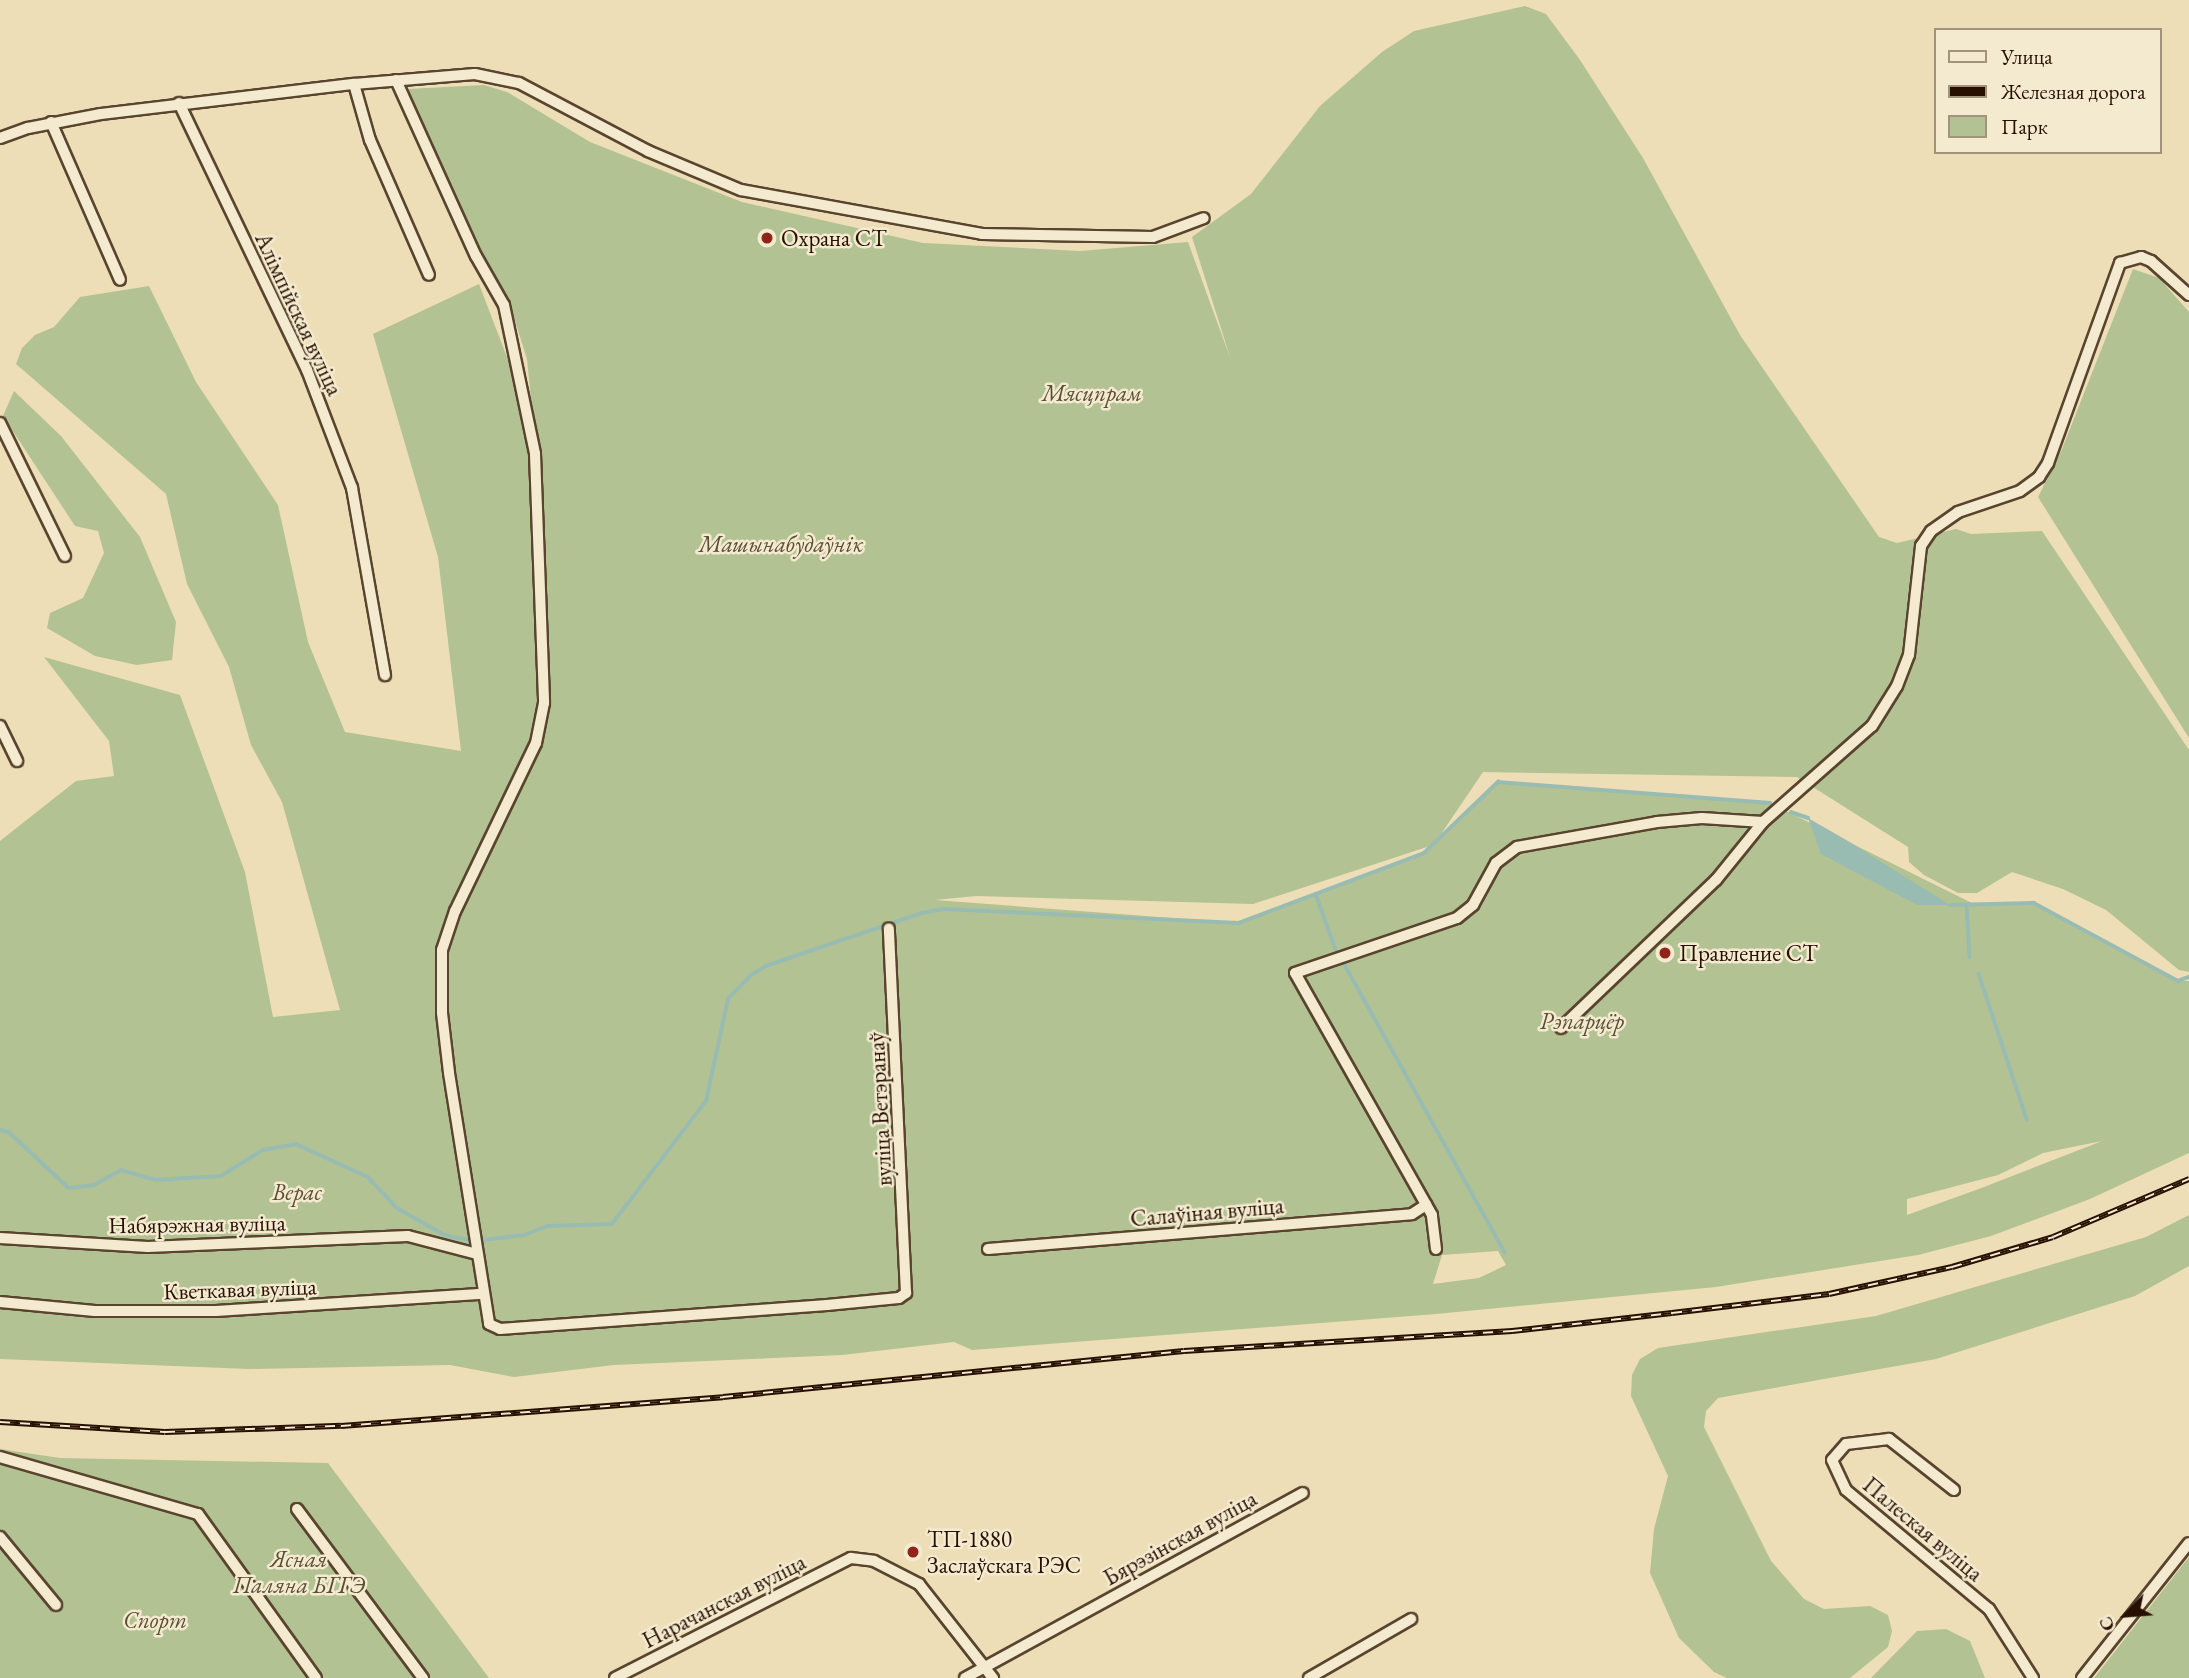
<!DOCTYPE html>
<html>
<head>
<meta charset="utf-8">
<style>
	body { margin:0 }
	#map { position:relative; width:2189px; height:1678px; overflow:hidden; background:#eddeb7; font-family:"EB Garamond",serif }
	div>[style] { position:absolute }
	.green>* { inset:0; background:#b3c293 }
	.water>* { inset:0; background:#99bcb2 }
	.stream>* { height:3.5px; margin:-1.75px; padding:0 1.75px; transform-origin:1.75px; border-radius:1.75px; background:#99bcb2 }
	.roads { filter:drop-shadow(2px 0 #59442e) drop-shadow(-2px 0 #59442e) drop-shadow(0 2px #59442e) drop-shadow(0 -2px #59442e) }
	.street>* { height:10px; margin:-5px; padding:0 5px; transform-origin:5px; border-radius:5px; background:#f3ead0 }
	.rail>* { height:6px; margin-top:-3px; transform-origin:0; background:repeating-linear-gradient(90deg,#f3ead0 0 10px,#281000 0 20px); box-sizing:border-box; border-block:2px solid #281000 }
	.dots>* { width:19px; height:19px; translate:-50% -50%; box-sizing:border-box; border:4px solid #f3ead0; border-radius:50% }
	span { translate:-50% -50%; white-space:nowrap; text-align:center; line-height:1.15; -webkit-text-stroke:5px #f3ead0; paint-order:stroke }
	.poi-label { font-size:23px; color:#281000 }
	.left { translate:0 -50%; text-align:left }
	.street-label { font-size:23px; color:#281000 }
	.park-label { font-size:23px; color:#594e33; font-style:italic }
	.legend { position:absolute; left:1934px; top:28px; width:228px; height:126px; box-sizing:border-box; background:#f3ead0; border:2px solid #a2937d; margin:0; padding:9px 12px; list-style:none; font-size:21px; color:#281000 }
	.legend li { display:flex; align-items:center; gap:14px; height:35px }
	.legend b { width:35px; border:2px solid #a2937d }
	.north { position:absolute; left:2091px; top:1580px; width:70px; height:70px; -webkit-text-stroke:5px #f3ead0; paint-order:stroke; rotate:245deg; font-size:19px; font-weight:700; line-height:28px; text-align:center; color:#281000 }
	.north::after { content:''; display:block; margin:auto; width:24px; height:32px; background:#281000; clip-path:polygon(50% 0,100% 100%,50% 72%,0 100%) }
</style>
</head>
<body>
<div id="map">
	<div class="green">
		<div style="clip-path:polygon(evenodd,1525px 6px,1546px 14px,1580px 60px,1643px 158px,1740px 335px,1879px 537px,1897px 543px,1956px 529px,1971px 534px,2042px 531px,2189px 750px,2189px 972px,2179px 970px,2106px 910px,2063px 889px,2012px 872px,1977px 893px,1958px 893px,1924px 875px,1909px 862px,1908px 847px,1797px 777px,1483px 772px,1439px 837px,1498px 782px,1770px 803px,1976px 905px,2034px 904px,2178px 981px,2189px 981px,2189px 1153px,2090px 1199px,1991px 1236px,1918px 1255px,1716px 1287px,1436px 1314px,972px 1350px,954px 1342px,842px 1355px,614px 1365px,514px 1377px,450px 1365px,249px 1369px,0 1359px,0 841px,76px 781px,114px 776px,109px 741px,44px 657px,180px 695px,245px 872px,273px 1017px,340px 1010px,282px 802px,251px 745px,229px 667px,187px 584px,166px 494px,16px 364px,22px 348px,35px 335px,54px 327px,80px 297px,149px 286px,196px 382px,278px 505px,308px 642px,345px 732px,461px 751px,438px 557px,373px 334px,479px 284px,534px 428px,527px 359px,510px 305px,460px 212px,408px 89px,484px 85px,507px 92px,590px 142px,742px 202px,923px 243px,1080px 251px,1188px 242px,1231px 360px,1192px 237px,1251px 194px,1320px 106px,1382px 52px,1414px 31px,1525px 6px,1430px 846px,1424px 853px,1239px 923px,935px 900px,976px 896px,1253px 904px,1430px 846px,1525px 6px,2102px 1141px,1984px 1187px,1907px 1215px,1907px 1199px,1998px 1175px,2043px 1153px,2102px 1141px,1525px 6px,1498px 1251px,1506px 1265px,1479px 1278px,1433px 1284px,1442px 1255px,1498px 1251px)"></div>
		<div style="clip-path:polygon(2133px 269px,2159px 278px,2189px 312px,2189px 738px,2038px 497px,2062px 449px)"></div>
		<div style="clip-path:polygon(14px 391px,61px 436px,140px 537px,176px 622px,172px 660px,137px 665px,95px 656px,47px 628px,50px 613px,83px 598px,104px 553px,98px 531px,75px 526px,3px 416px)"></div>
		<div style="clip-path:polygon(2189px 1215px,2189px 1266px,2135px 1296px,1936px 1359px,1718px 1398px,1706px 1411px,1704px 1427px,1771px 1561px,1804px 1599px,1824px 1609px,1870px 1606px,1888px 1615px,1892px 1631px,1888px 1647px,1850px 1678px,1727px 1678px,1714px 1672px,1679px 1638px,1650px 1573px,1654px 1529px,1668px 1476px,1631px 1396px,1632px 1375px,1640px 1359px,1658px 1348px,1876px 1316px,2146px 1237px)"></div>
		<div style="clip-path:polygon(0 1449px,60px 1458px,328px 1463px,489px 1678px,0 1678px)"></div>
		<div style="clip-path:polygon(2189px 1557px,2189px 1678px,2094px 1678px)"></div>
		<div style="clip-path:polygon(1946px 1629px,1970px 1641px,1985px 1678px,1871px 1678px,1917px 1631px)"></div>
	</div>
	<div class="water">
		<div style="clip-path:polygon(1808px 818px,1848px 841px,1950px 905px,1917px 905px,1821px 854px)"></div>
	</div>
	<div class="stream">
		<div style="left:1791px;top:812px;width:18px;rotate:19deg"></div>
		<div style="left:1316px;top:894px;width:59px;rotate:70.3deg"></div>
		<div style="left:1950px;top:905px;width:84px;rotate:-1.4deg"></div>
		<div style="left:2034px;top:903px;width:164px;rotate:28.4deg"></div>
		<div style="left:2178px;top:981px;width:12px;rotate:-20deg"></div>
		<div style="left:1967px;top:905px;width:52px;rotate:86.7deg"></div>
		<div style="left:1345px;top:965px;width:329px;rotate:60.9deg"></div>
		<div style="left:1979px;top:974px;width:153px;rotate:71.7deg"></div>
		<div style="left:0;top:1130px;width:9px;rotate:13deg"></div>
		<div style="left:9px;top:1132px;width:82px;rotate:43deg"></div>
		<div style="left:69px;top:1188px;width:25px;rotate:-7deg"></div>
		<div style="left:94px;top:1185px;width:31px;rotate:-29deg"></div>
		<div style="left:121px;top:1170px;width:36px;rotate:16deg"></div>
		<div style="left:156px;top:1180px;width:65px;rotate:-3.5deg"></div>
		<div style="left:221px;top:1176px;width:49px;rotate:-31.8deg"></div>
		<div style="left:263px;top:1150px;width:34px;rotate:-10deg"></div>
		<div style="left:296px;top:1144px;width:79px;rotate:24.6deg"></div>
		<div style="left:368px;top:1177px;width:42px;rotate:46.9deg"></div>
		<div style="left:397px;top:1208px;width:55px;rotate:29.4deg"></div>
		<div style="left:445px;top:1235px;width:24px;rotate:12deg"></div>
		<div style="left:484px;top:1240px;width:41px;rotate:-7deg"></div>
		<div style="left:525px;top:1235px;width:24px;rotate:-22deg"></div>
		<div style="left:547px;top:1226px;width:65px;rotate:-1.8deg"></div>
		<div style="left:612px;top:1224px;width:155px;rotate:-52.6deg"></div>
		<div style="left:706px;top:1101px;width:104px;rotate:-77.8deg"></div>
		<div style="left:728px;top:999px;width:32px;rotate:-46deg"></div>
		<div style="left:750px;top:976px;width:19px;rotate:-32deg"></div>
		<div style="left:766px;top:966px;width:165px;rotate:-18.8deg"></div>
		<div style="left:922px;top:913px;width:22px;rotate:-10deg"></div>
		<div style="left:944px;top:909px;width:295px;rotate:2.7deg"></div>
		<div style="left:1239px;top:923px;width:198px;rotate:-20.7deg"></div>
		<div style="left:1424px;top:853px;width:103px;rotate:-43.8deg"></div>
		<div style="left:1498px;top:782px;width:273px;rotate:4.4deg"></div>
	</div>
	<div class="roads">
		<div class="street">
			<div style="left:396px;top:80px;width:193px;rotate:65.6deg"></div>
			<div style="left:476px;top:256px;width:56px;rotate:60.3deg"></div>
			<div style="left:504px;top:305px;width:152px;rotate:78.2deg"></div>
			<div style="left:535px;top:454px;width:249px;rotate:87.9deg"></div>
			<div style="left:544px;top:703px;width:41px;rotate:101.3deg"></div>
			<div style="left:536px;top:743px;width:187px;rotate:115.7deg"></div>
			<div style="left:455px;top:911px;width:41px;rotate:108.4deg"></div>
			<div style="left:442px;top:950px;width:63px;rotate:90deg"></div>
			<div style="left:442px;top:1013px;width:60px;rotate:83.3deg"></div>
			<div style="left:449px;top:1073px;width:254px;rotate:80.9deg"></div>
			<div style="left:489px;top:1324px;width:12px;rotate:24deg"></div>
			<div style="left:500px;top:1329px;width:328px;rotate:-4.2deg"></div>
			<div style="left:827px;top:1305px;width:72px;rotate:-5.6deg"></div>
			<div style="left:899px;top:1298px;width:9px;rotate:-36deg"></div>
			<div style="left:906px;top:1293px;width:365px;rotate:-92.7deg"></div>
			<div style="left:354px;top:84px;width:58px;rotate:74.1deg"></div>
			<div style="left:370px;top:140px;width:147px;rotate:66.4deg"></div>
			<div style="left:179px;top:103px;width:296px;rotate:64.4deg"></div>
			<div style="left:307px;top:370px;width:126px;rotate:69.1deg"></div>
			<div style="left:352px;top:488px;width:190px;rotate:80deg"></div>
			<div style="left:51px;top:122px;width:172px;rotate:66.4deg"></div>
			<div style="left:0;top:138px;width:30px;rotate:-20deg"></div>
			<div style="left:28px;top:128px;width:74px;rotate:-10.9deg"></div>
			<div style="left:101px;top:114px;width:255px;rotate:-6.8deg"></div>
			<div style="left:354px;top:84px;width:121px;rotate:-4.7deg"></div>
			<div style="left:475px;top:74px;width:45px;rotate:11.6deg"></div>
			<div style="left:519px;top:83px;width:146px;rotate:27.8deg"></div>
			<div style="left:648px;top:151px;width:101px;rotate:22.8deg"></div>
			<div style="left:741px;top:190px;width:245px;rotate:10.3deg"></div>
			<div style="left:982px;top:234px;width:171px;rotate:1deg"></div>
			<div style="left:1153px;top:237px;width:54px;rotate:-20.4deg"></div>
			<div style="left:0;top:423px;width:148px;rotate:64deg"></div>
			<div style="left:0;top:726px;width:39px;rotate:64deg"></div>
			<div style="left:1561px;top:1028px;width:214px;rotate:-43.7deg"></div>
			<div style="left:1716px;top:880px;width:75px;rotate:-51deg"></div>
			<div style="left:1763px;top:822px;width:145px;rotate:-41.4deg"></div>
			<div style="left:1872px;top:726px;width:47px;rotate:-58deg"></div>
			<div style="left:1897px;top:686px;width:33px;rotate:-69deg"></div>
			<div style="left:1909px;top:655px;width:110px;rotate:-83.7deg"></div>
			<div style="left:1921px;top:546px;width:18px;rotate:-56deg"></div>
			<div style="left:1931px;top:531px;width:33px;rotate:-35deg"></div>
			<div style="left:1958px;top:512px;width:65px;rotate:-18.7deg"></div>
			<div style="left:2020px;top:491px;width:24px;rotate:-36deg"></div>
			<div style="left:2039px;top:477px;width:17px;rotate:-57deg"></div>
			<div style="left:2048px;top:463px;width:213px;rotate:-70.2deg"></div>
			<div style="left:2120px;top:263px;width:22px;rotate:-16deg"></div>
			<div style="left:2141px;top:257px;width:11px;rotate:22deg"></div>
			<div style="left:2151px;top:261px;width:51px;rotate:41.8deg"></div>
			<div style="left:0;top:1238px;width:148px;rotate:3.5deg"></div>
			<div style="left:148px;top:1247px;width:260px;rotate:-2.4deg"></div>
			<div style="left:408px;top:1236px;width:71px;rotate:14.6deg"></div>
			<div style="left:988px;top:1249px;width:425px;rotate:-4.7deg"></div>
			<div style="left:1412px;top:1214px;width:17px;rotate:-33deg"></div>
			<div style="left:1436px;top:1249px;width:34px;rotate:-97deg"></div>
			<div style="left:1432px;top:1215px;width:278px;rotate:-119.5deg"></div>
			<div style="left:1295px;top:973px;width:171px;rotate:-18.8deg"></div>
			<div style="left:1457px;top:918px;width:21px;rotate:-39deg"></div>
			<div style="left:1473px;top:905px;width:48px;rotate:-61.3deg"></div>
			<div style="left:1496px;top:863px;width:26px;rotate:-37deg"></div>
			<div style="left:1517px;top:847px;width:142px;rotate:-10.1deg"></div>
			<div style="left:1657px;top:822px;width:45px;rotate:-5.1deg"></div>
			<div style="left:1702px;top:818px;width:61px;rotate:3.8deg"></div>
			<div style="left:0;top:1302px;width:95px;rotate:5.4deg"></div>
			<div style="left:95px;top:1311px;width:121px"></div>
			<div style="left:216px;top:1311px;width:267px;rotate:-3.7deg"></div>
			<div style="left:0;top:1457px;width:206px;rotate:16.1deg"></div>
			<div style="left:198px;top:1514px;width:202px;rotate:54.3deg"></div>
			<div style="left:1954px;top:1490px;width:83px;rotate:-141.9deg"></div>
			<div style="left:1889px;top:1439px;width:43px;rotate:173.4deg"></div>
			<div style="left:1846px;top:1444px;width:21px;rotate:131deg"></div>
			<div style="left:1832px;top:1460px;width:33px;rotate:65deg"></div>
			<div style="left:1846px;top:1490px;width:186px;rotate:39.8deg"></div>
			<div style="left:1989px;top:1609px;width:82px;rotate:57.5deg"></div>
			<div style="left:297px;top:1509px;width:211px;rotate:53.3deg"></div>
			<div style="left:0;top:1537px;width:88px;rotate:50.5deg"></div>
			<div style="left:615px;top:1678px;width:265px;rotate:-27deg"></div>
			<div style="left:851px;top:1558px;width:23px;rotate:7deg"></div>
			<div style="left:874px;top:1561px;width:51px;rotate:27.1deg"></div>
			<div style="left:919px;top:1584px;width:120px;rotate:51.8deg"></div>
			<div style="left:965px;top:1678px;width:385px;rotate:-28.7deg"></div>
			<div style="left:1309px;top:1678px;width:118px;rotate:-30deg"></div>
			<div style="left:2082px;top:1678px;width:172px;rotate:-51.6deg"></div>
		</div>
	</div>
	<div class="rail">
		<div style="left:0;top:1422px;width:165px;rotate:3.5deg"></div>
		<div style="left:165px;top:1432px;width:176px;rotate:-2deg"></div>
		<div style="left:341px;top:1426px;width:383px;rotate:-4.3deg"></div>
		<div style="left:723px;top:1397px;width:463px;rotate:-5.7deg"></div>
		<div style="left:1184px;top:1351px;width:329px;rotate:-3.5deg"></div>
		<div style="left:1512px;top:1331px;width:161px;rotate:-6.4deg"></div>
		<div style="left:1672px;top:1313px;width:158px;rotate:-6.9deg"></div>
		<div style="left:1829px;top:1294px;width:126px;rotate:-12.4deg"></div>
		<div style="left:1952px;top:1267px;width:105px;rotate:-16.5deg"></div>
		<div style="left:2053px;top:1237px;width:148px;rotate:-23.1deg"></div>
	</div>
	<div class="dots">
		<div style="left:767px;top:238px;background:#8f2418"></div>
		<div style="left:1665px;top:953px;background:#8f2418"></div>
		<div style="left:913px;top:1552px;background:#8f2418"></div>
	</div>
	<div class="poi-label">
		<span class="left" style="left:781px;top:238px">Охрана СТ</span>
		<span class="left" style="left:1679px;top:953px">Правление СТ</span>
		<span class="left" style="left:927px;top:1552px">ТП-1880<br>Заслаўскага РЭС</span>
	</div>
	<div class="street-label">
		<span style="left:299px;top:314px;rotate:65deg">Алімпійская вуліца</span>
		<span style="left:880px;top:1109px;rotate:-93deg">вуліца Ветэранаў</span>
		<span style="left:1207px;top:1212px;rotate:-5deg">Салаўіная вуліца</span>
		<span style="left:197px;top:1224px;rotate:-1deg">Набярэжная вуліца</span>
		<span style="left:240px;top:1289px;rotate:-2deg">Кветкавая вуліца</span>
		<span style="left:1923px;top:1529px;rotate:40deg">Палеская вуліца</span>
		<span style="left:1180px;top:1538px;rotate:-29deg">Бярэзінская вуліца</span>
		<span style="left:724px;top:1601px;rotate:-27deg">Нарачанская вуліца</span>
	</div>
	<div class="park-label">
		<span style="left:1092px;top:393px">Мясцпрам</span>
		<span style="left:781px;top:544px">Машынабудаўнік</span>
		<span style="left:1582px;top:1021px">Рэпарцёр</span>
		<span style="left:297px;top:1192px">Верас</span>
		<span style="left:299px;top:1572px">Ясная<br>Паляна БГГЭ</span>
		<span style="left:155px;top:1620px">Спорт</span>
	</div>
	<ul class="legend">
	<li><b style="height:9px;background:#f3ead0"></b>Улица</li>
	<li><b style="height:9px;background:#281000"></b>Железная дорога</li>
	<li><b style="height:19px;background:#b3c293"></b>Парк</li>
	</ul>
	<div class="north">С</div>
</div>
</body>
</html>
